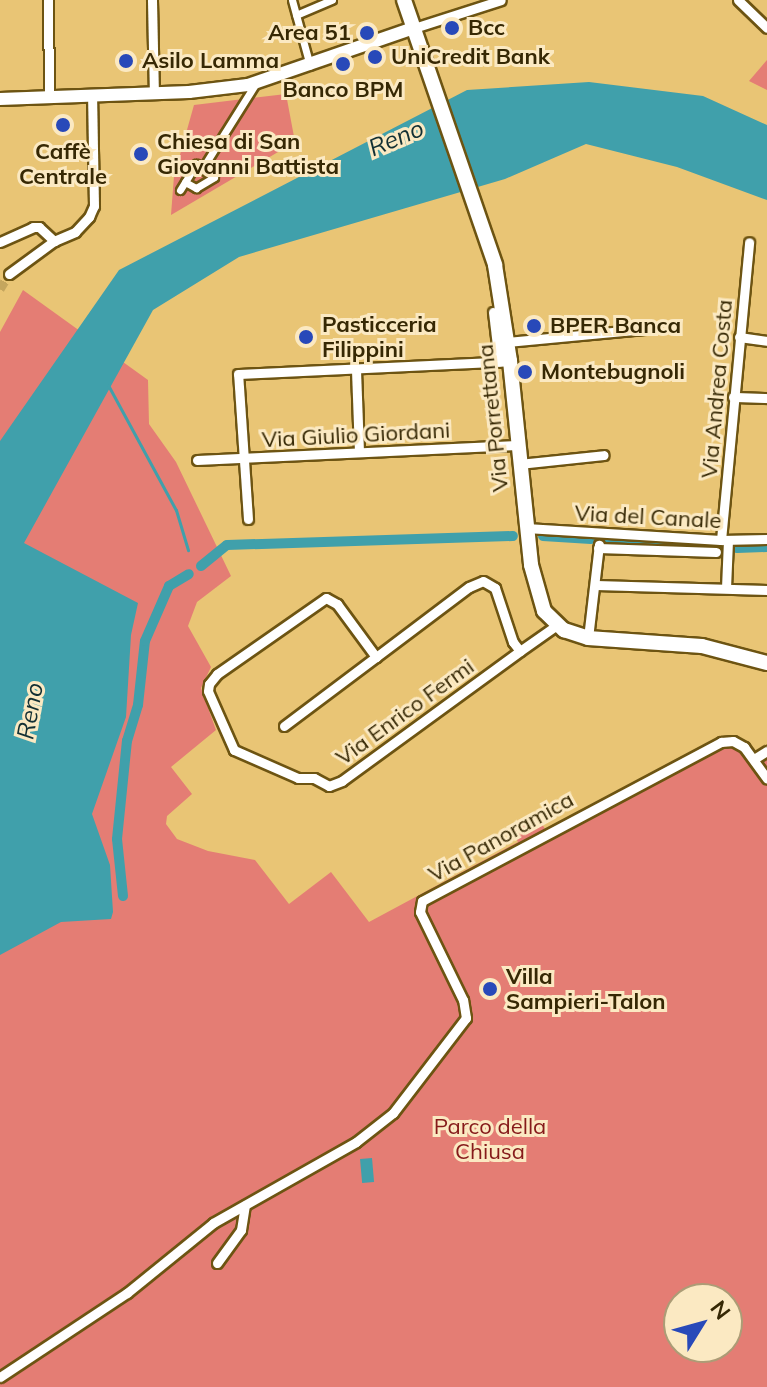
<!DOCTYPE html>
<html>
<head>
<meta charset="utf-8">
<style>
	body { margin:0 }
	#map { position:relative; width:767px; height:1387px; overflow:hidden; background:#e9c575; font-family:Mulish,sans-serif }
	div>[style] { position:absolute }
	.green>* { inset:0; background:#e47d74 }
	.water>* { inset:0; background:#40a0ab; transform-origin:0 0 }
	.stream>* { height:3px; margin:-1.5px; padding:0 1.5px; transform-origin:1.5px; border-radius:1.5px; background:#40a0ab }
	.canal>* { height:10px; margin:-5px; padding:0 5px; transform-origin:5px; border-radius:5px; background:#40a0ab }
	.minor-tunnel>* { height:9px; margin-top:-4.5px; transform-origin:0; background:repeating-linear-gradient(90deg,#c5a65e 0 9px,transparent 0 13.5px) }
	.roads { filter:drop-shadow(2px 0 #6d5412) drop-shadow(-2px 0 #6d5412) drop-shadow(0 2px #6d5412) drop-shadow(0 -2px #6d5412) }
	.pedestrian>* { height:7px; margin:-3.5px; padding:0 3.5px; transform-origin:3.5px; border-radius:3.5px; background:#fff }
	.minor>* { height:9px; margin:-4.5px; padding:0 4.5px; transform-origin:4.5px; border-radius:4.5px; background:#fff }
	.secondary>* { height:12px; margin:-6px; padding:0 6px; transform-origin:6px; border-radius:6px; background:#fff }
	.primary>* { height:14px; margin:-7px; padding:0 7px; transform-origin:7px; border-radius:7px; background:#fff }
	.dots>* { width:22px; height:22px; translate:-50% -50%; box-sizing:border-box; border:4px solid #fbe9c2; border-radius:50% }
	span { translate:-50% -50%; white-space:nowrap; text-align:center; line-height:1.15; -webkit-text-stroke:6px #fbe9c2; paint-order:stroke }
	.poi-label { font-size:22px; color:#362804; font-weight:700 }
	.left { translate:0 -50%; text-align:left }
	.right { translate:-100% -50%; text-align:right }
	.street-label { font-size:22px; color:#362804 }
	.park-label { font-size:22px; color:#861a1a }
	.water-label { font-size:24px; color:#133034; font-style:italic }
	.north { position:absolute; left:663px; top:1283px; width:80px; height:80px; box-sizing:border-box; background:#fbe9c2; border:2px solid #ac9c76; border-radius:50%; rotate:53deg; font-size:22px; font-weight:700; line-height:32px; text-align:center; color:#362804 }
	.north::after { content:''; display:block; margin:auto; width:28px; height:36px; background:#2849b9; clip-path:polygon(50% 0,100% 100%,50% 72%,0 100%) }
</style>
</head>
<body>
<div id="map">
	<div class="green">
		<div style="clip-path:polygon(767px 60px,767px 90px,749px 81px)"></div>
		<div style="clip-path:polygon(286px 94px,295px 142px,171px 215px,174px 176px,194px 105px)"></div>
		<div style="clip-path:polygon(evenodd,23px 290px,148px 380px,149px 424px,176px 462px,231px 576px,197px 602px,188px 626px,211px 667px,201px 688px,216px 730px,171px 767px,192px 794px,167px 816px,166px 824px,177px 839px,208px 851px,255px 860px,289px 904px,331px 872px,369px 922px,518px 842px,510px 827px,535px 812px,545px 829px,728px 743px,753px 761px,767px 754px,767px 1387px,0 1387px,0 332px,23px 290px,679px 1299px,727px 1299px,727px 1347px,679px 1347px,679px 1299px)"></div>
	</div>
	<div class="water">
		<div style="clip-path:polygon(589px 82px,703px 96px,767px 125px,767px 200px,677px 167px,586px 144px,505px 179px,239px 257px,153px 310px,24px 543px,138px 603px,131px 635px,126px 717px,92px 814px,110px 865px,113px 912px,111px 919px,61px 922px,0 955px,0 441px,119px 270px,467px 90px)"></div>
		<div style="left:372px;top:1158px;width:24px;height:12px;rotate:85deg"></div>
	</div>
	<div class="stream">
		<div style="left:108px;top:385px;width:142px;rotate:61.5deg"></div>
		<div style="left:176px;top:510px;width:42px;rotate:73.3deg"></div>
	</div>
	<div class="canal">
		<div style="left:543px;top:536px;width:48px;rotate:3.6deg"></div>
		<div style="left:608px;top:540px;width:113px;rotate:3.5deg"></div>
		<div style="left:737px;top:548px;width:30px;rotate:-2deg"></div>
		<div style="left:201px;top:566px;width:33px;rotate:-39deg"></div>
		<div style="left:227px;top:545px;width:286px;rotate:-1.8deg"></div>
		<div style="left:123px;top:896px;width:57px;rotate:-96deg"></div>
		<div style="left:117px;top:839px;width:99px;rotate:-84.2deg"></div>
		<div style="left:127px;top:741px;width:38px;rotate:-73deg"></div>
		<div style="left:138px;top:705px;width:64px;rotate:-83.8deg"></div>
		<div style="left:145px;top:641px;width:60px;rotate:-66.4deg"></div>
		<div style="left:169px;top:586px;width:23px;rotate:-31deg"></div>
	</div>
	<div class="minor-tunnel">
		<div style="left:0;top:289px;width:17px;rotate:-59deg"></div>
	</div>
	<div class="roads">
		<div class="pedestrian">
			<div style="left:292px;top:0;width:68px;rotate:74.7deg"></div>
			<div style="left:296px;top:15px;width:39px;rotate:-23deg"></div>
			<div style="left:185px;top:182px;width:13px;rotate:29deg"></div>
			<div style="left:196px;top:188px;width:21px;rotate:-31deg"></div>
			<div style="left:214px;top:177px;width:14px;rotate:-146deg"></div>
			<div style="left:180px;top:190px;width:31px;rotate:-58deg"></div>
			<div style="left:196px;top:164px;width:8px;rotate:40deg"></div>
			<div style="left:202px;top:169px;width:102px;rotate:-57.9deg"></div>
		</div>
		<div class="minor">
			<div style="left:48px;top:0;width:97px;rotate:89.4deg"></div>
			<div style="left:152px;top:0;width:92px;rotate:88.8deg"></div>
			<div style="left:738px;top:0;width:40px;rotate:44deg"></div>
			<div style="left:414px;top:28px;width:91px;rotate:-17.8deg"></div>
			<div style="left:0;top:242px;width:36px;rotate:-24deg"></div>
			<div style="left:33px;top:227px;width:6px"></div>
			<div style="left:39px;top:227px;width:21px;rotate:43deg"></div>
			<div style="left:9px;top:274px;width:56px;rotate:-36.3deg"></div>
			<div style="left:54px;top:241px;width:23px;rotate:-23deg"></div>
			<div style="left:75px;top:232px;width:21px;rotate:-47deg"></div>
			<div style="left:89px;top:217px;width:12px;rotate:-66deg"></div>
			<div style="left:94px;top:206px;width:111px;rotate:-91deg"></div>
			<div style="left:493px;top:312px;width:50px;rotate:83.2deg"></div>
			<div style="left:739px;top:337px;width:28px;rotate:8deg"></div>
			<div style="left:507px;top:342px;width:138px;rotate:-5.4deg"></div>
			<div style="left:356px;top:370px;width:82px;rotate:87.9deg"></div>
			<div style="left:733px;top:397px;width:34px;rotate:2deg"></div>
			<div style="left:197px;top:460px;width:320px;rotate:-2.7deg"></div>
			<div style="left:519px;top:464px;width:85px;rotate:-6deg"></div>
			<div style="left:248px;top:519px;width:145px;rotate:-93.9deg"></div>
			<div style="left:238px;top:374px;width:272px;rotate:-2.7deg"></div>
			<div style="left:526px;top:528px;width:195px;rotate:3.5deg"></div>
			<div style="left:721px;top:540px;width:46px;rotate:-1.2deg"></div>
			<div style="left:721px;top:540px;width:299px;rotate:-84.6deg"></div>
			<div style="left:598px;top:548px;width:118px;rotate:1.9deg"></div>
			<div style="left:596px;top:585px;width:171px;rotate:1.7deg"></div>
			<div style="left:726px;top:588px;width:48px;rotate:-87.6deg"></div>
			<div style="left:588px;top:638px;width:94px;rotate:-83.3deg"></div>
			<div style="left:520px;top:651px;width:220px;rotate:143.9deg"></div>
			<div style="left:342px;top:781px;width:14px;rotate:159deg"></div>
			<div style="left:329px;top:786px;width:17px;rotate:-152deg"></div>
			<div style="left:314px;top:778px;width:16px;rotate:180deg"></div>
			<div style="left:298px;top:778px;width:70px;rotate:-156.4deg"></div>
			<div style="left:234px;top:750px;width:64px;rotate:-113.8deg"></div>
			<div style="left:208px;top:691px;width:7px;rotate:-82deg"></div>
			<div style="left:209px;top:684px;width:13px;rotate:-51deg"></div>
			<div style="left:217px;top:674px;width:133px;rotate:-34.9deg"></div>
			<div style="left:326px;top:598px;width:13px;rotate:29deg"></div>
			<div style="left:337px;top:604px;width:66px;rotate:53.7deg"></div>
			<div style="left:376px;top:657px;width:116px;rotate:-37deg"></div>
			<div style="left:469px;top:587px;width:15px;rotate:-23deg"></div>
			<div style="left:483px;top:581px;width:14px;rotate:30deg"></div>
			<div style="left:495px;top:588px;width:57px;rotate:71.6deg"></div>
			<div style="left:513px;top:642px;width:11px;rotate:52deg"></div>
			<div style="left:520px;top:651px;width:45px;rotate:-35.1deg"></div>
			<div style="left:284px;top:726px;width:115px;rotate:-36.9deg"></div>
			<div style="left:754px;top:759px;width:15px;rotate:-32deg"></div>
			<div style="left:217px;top:1263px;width:41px;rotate:-54deg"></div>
			<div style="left:241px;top:1230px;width:25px;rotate:-81deg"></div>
			<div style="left:0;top:1377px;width:152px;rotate:-33.5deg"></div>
			<div style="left:127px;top:1293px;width:111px;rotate:-39.1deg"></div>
			<div style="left:213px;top:1223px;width:164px;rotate:-29.5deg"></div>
			<div style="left:356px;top:1142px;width:47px;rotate:-38.1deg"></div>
			<div style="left:393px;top:1113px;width:120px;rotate:-52.5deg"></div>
			<div style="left:466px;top:1018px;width:18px;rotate:-99deg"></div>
			<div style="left:463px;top:1000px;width:98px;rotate:-116deg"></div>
			<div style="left:420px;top:912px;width:11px;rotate:-80deg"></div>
			<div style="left:422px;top:901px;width:339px;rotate:-28deg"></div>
			<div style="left:721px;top:742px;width:12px;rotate:-5deg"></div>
			<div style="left:733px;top:741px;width:13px;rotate:29deg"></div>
			<div style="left:744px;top:747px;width:39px;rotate:54deg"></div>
		</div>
		<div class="secondary">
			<div style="left:0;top:99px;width:189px;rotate:-2.1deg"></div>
			<div style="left:189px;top:92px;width:59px;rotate:-6.8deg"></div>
			<div style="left:248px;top:85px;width:176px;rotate:-19deg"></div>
		</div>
		<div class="primary">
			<div style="left:404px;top:0;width:280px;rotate:71deg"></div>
			<div style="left:495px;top:265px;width:97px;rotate:81.1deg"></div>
			<div style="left:510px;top:361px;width:205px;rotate:84.1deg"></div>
			<div style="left:531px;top:565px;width:48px;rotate:74.2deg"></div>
			<div style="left:544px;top:611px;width:28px;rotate:44deg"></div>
			<div style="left:564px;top:630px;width:25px;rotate:18deg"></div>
			<div style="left:588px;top:638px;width:114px;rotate:4deg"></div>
			<div style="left:702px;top:646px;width:67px;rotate:14.7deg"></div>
		</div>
	</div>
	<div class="dots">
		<div style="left:452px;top:28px;background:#2849b9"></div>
		<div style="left:367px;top:33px;background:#2849b9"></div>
		<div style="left:375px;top:57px;background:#2849b9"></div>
		<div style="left:126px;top:61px;background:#2849b9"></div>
		<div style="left:343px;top:64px;background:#2849b9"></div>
		<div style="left:63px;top:125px;background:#2849b9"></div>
		<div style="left:141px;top:154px;background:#2849b9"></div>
		<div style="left:534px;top:326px;background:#2849b9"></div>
		<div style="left:306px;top:337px;background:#2849b9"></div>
		<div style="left:525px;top:372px;background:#2849b9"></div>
		<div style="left:490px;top:989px;background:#2849b9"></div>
	</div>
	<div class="poi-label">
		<span class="left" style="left:468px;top:28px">Bcc</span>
		<span class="right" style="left:351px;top:33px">Area 51</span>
		<span class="left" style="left:391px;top:57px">UniCredit Bank</span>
		<span class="left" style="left:142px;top:61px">Asilo Lamma</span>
		<span style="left:343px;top:90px">Banco BPM</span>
		<span class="left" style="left:157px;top:154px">Chiesa di San<br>Giovanni Battista</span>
		<span style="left:63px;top:164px">Caffè<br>Centrale</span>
		<span class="left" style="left:322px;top:337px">Pasticceria<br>Filippini</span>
		<span class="left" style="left:550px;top:326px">BPER Banca</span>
		<span class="left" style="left:541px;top:372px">Montebugnoli</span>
		<span class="left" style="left:506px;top:989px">Villa<br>Sampieri-Talon</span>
	</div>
	<div class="street-label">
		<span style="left:717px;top:389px;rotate:-85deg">Via Andrea Costa</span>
		<span style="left:493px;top:418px;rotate:-96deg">Via Porrettana</span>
		<span style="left:356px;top:435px;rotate:-3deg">Via Giulio Giordani</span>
		<span style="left:648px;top:517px;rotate:3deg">Via del Canale</span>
		<span style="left:405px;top:712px;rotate:-36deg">Via Enrico Fermi</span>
		<span style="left:501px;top:837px;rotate:-29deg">Via Panoramica</span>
	</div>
	<div class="park-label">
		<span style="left:490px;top:1139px">Parco della<br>Chiusa</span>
	</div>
	<div class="water-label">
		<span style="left:396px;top:138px;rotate:-23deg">Reno</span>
		<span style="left:30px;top:711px;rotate:-80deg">Reno</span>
	</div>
	<div class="north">N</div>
</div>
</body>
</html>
